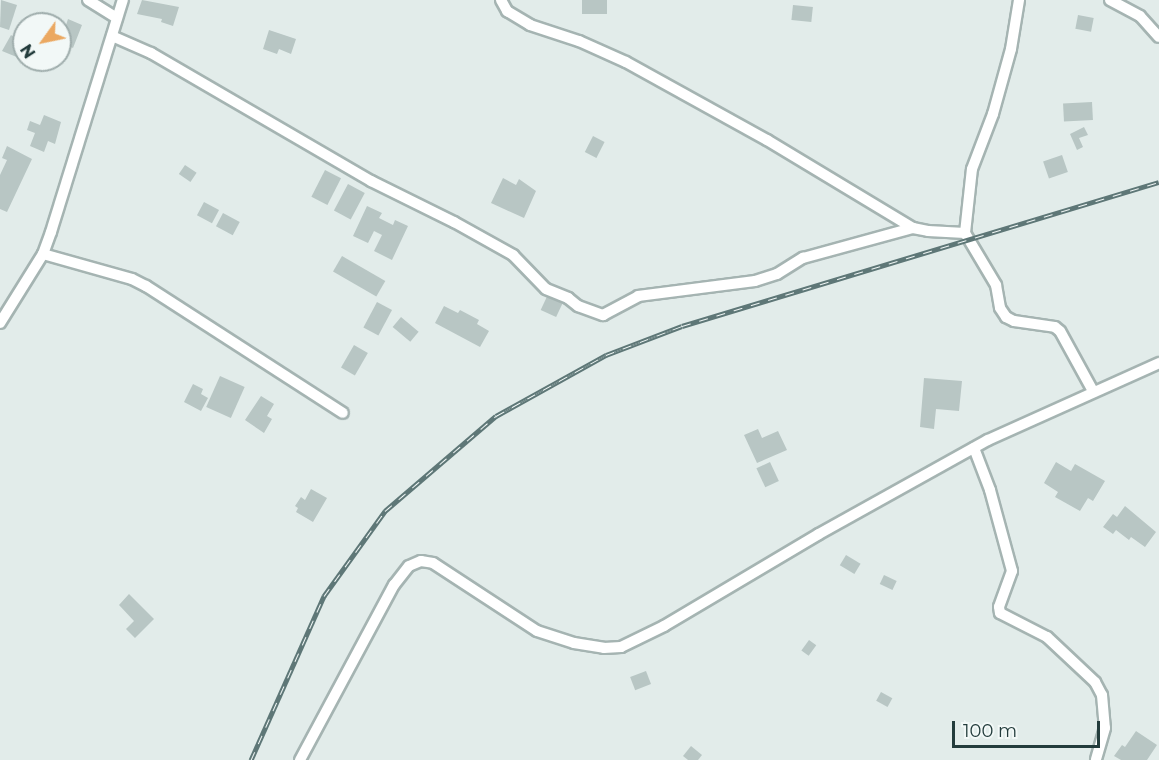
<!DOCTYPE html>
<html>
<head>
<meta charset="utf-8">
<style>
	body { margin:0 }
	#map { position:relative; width:1159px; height:760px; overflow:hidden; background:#e2ecea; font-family:Montserrat,sans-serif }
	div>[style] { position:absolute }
	.building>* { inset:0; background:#b8c6c4; transform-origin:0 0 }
	.roads { filter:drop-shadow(2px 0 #a5b4b2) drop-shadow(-2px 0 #a5b4b2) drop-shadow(0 2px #a5b4b2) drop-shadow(0 -2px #a5b4b2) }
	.minor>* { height:10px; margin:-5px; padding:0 5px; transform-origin:5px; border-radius:5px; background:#fff }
	.rail>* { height:5px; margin-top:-2.5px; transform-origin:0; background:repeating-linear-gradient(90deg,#f2f8f7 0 9px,#5e7777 0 18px); box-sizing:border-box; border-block:2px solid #5e7777 }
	span { translate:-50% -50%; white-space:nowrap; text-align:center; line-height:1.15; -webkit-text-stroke:6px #f2f8f7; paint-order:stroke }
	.north { position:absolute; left:12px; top:12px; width:60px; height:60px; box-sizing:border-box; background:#f2f8f7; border:2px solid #9fadac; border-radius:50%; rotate:237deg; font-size:16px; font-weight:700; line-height:24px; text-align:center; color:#233c3c }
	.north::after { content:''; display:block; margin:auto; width:21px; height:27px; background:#eba861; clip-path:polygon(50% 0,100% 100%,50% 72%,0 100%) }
	.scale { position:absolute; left:952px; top:721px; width:148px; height:27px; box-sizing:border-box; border:3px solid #233c3c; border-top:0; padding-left:8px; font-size:18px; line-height:21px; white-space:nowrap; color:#233c3c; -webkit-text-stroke:4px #f2f8f7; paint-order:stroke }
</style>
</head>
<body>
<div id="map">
	<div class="building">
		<div style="clip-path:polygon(1px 0,17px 5px,9px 30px,0 27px)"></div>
		<div style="clip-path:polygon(142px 0,179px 7px,173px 26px,161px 22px,162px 19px,137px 14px)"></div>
		<div style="left:582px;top:0;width:25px;height:14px"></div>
		<div style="left:793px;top:5px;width:20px;height:15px;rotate:6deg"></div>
		<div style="left:1078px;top:15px;width:16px;height:14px;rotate:11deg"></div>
		<div style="clip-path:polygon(68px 19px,82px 25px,73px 48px,60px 42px,60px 26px,65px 28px)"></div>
		<div style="clip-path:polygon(269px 30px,296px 39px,291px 54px,279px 49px,277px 54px,263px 49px)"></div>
		<div style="clip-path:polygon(11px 35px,24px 45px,24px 60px,2px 51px)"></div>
		<div style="left:1092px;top:102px;width:18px;height:29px;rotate:87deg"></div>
		<div style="clip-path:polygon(44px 115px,61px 122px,55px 144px,48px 141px,44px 152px,30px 146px,35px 133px,27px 130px,30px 121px,40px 125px)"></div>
		<div style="clip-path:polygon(1084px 127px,1088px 135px,1079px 138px,1083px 147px,1077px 150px,1070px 134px)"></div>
		<div style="left:593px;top:136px;width:13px;height:18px;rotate:27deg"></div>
		<div style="clip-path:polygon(7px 146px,32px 159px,7px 212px,0 209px,0 175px,7px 160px,2px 158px)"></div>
		<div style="left:1062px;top:155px;width:18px;height:20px;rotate:71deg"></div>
		<div style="left:185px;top:165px;width:14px;height:11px;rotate:34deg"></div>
		<div style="left:325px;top:170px;width:18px;height:30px;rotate:27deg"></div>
		<div style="clip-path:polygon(503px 178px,516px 185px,519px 179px,536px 191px,524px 218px,491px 203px)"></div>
		<div style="left:348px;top:184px;width:19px;height:30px;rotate:28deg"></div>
		<div style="left:204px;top:202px;width:17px;height:15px;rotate:28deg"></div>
		<div style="clip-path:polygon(367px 206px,382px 213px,379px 218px,393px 225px,395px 220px,408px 226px,392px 260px,374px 251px,382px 235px,374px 231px,368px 243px,353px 236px)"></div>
		<div style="left:223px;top:213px;width:19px;height:15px;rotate:28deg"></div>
		<div style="left:342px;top:256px;width:50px;height:18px;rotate:30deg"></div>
		<div style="left:550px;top:290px;width:17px;height:22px;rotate:25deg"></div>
		<div style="left:377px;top:302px;width:17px;height:29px;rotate:28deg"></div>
		<div style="clip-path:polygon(444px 306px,458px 313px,460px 310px,479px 320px,477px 324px,489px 331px,480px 347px,435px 323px)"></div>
		<div style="left:401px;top:317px;width:23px;height:13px;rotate:40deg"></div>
		<div style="left:354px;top:345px;width:16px;height:26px;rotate:30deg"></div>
		<div style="left:220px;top:376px;width:27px;height:34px;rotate:24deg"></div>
		<div style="clip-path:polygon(924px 378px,962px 381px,959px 411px,936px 409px,934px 429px,920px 427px)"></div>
		<div style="clip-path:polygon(193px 384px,203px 389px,201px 394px,208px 398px,201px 411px,184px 402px)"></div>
		<div style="clip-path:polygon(261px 396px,274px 404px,267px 416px,272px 419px,264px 433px,245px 420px)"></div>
		<div style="clip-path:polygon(758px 429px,762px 438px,778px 431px,787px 450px,757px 463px,744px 435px)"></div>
		<div style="left:770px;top:462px;width:21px;height:15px;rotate:65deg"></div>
		<div style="clip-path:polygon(1056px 462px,1071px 471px,1075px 464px,1105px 481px,1093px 501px,1088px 498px,1080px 511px,1055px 497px,1058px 492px,1044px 483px)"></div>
		<div style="clip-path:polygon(311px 489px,327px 498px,313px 522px,296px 512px,298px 508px,295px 506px,301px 497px,305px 500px)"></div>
		<div style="clip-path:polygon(1125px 506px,1156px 532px,1145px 547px,1131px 537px,1129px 540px,1116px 530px,1113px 534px,1103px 527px,1113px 514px,1117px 517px)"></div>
		<div style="left:846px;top:555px;width:17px;height:12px;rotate:31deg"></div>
		<div style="left:884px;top:575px;width:14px;height:10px;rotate:25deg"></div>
		<div style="clip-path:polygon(129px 594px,154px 619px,135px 638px,126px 629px,134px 621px,119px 605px)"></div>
		<div style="left:809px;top:640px;width:9px;height:13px;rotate:36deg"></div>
		<div style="left:646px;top:671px;width:14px;height:17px;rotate:69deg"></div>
		<div style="left:881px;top:692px;width:13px;height:10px;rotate:29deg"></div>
		<div style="clip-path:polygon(1136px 731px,1157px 745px,1147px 760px,1121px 760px,1114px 756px,1122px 745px,1125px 747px)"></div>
		<div style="clip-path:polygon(691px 746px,702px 755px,698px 760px,688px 760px,683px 756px)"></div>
	</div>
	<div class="roads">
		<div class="minor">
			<div style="left:88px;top:0;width:34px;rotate:32deg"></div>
			<div style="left:501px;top:0;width:13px;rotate:61deg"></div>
			<div style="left:507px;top:11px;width:27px;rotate:31deg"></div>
			<div style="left:530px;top:25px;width:52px;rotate:18.1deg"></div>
			<div style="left:579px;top:41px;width:51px;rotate:24.1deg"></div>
			<div style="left:626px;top:62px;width:161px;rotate:29deg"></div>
			<div style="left:767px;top:140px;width:170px;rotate:31.1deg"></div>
			<div style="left:913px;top:228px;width:15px;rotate:11deg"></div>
			<div style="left:928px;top:231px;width:37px;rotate:3deg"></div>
			<div style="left:965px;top:233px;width:61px;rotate:59.2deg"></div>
			<div style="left:996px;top:285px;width:23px;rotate:80deg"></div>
			<div style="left:1000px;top:308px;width:11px;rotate:56deg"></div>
			<div style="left:1006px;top:317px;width:9px;rotate:27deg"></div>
			<div style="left:1014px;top:321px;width:41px;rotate:8.3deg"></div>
			<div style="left:1055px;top:327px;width:6px;rotate:39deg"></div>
			<div style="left:1060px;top:331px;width:68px;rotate:61.2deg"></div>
			<div style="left:1110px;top:0;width:34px;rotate:28deg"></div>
			<div style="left:1140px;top:16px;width:28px;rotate:48deg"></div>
			<div style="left:112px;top:36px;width:43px;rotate:23.6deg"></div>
			<div style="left:151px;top:53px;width:255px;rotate:30.2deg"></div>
			<div style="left:371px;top:181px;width:93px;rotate:26.3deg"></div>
			<div style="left:454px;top:222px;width:68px;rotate:29.2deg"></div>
			<div style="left:513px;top:255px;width:47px;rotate:45.9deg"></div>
			<div style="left:546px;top:289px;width:24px;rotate:22deg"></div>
			<div style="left:568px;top:298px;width:13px;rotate:39deg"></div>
			<div style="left:578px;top:306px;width:27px;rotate:20deg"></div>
			<div style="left:603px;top:315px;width:40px;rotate:-28deg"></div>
			<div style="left:638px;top:296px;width:118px;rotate:-7.3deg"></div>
			<div style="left:755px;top:281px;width:23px;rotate:-18deg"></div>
			<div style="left:777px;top:274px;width:31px;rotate:-32deg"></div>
			<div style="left:803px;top:258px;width:114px;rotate:-15.3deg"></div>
			<div style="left:965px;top:233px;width:64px;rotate:-83.8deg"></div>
			<div style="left:972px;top:169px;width:59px;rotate:-69.1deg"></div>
			<div style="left:993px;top:114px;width:67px;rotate:-74.5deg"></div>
			<div style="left:1011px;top:49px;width:50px;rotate:-80.7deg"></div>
			<div style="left:43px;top:254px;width:92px;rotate:15.7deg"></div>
			<div style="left:132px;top:279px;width:16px;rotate:27deg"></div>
			<div style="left:146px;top:286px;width:234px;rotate:32.8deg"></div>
			<div style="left:0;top:323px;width:81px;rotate:-58.1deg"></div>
			<div style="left:43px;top:254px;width:23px;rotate:-70deg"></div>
			<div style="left:51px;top:232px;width:243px;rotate:-72.8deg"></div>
			<div style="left:974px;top:448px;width:45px;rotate:69.1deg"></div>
			<div style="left:990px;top:490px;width:84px;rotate:74.8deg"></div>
			<div style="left:1012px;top:571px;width:38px;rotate:110deg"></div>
			<div style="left:999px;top:607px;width:6px;rotate:81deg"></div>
			<div style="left:1000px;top:613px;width:53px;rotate:27.1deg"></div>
			<div style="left:1047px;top:637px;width:66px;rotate:43.2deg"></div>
			<div style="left:1095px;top:682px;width:15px;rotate:62deg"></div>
			<div style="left:1102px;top:695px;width:33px;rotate:85deg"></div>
			<div style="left:1105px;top:728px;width:33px;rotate:106deg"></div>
			<div style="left:300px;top:760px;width:199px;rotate:-61.8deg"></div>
			<div style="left:394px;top:585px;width:24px;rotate:-52deg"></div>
			<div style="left:409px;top:566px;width:13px;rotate:-23deg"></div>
			<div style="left:421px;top:561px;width:12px;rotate:9deg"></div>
			<div style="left:433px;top:563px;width:124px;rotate:33.2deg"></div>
			<div style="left:537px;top:631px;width:39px;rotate:18deg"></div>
			<div style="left:574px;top:643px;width:30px;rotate:9deg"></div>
			<div style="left:604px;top:648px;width:17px;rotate:-3deg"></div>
			<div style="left:621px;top:647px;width:48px;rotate:-26deg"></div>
			<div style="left:664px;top:626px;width:180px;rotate:-30.7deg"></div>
			<div style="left:819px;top:534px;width:193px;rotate:-29.1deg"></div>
			<div style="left:988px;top:440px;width:188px;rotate:-24.2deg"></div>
		</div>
	</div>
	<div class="rail">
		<div style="left:251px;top:760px;width:180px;rotate:-66deg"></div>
		<div style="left:324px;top:596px;width:105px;rotate:-54.3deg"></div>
		<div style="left:385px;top:511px;width:146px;rotate:-40.6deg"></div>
		<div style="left:496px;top:416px;width:126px;rotate:-29deg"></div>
		<div style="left:606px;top:355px;width:81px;rotate:-20.9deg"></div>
		<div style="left:682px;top:326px;width:498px;rotate:-16.8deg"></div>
	</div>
	<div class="north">N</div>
	<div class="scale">100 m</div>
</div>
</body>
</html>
